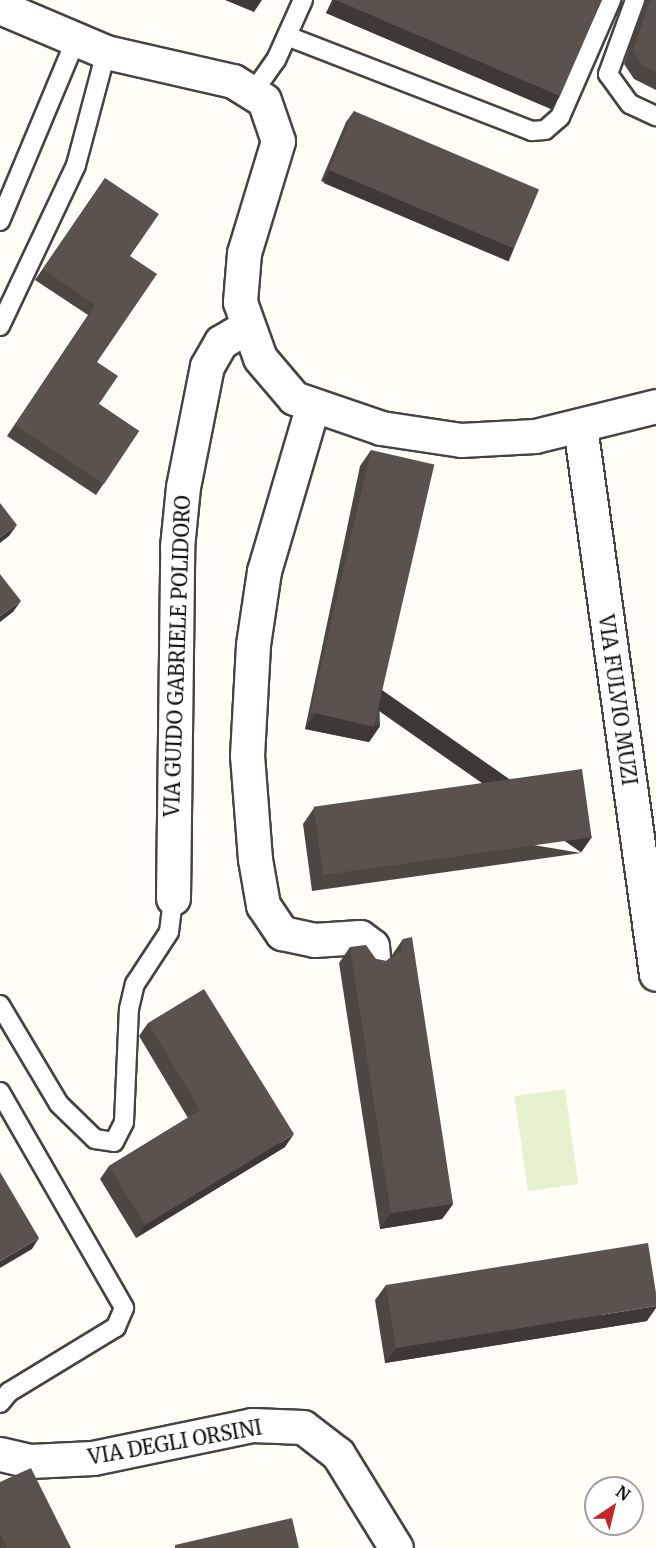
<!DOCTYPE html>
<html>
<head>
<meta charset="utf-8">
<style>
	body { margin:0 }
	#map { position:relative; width:656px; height:1548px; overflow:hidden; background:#fffdf5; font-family:Merriweather,serif }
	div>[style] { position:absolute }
	.pitch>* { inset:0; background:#e6f2cf; transform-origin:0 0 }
	.roads { filter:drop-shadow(2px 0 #444) drop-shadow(-2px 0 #444) drop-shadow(0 2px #444) drop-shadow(0 -2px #444) }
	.lane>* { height:18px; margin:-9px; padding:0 9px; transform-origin:9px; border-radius:9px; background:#fff }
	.street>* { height:33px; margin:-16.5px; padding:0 16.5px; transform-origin:16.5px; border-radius:16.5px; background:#fff }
	.wall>* { inset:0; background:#4d4742 }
	.shaded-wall>* { inset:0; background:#3f3936; transform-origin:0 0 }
	.building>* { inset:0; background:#5a524d; transform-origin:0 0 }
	span { translate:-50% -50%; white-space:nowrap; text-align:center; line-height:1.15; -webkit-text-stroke:6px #fff; paint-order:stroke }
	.street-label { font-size:20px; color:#111 }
	.north { position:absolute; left:584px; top:1476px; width:60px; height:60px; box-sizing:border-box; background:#fff; border:2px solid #a0a0a0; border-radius:50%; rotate:35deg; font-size:16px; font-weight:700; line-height:24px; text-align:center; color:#111 }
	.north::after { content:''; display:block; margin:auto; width:21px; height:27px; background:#c4262e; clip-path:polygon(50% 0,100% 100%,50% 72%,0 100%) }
</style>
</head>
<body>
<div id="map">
	<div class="pitch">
		<div style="left:565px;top:1089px;width:96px;height:51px;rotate:82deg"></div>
	</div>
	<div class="roads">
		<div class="lane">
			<div style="left:635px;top:0;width:79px;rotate:110deg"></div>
			<div style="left:608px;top:74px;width:37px;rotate:54deg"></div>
			<div style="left:630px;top:104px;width:29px;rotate:25deg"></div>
			<div style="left:287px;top:36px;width:263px;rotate:21.2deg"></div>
			<div style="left:532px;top:131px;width:13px;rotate:-4deg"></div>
			<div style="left:545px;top:130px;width:20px;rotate:-41deg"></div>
			<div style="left:560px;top:117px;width:128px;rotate:-66.4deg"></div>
			<div style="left:254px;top:91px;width:38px;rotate:-55deg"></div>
			<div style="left:276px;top:60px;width:66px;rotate:-65.8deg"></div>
			<div style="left:0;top:221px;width:197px;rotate:-67.3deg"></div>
			<div style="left:0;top:326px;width:178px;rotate:-64.7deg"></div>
			<div style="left:76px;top:165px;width:117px;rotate:-75.1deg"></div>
			<div style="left:0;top:1005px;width:115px;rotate:59.2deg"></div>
			<div style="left:59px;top:1104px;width:50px;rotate:44.2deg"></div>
			<div style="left:95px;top:1139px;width:19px;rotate:9deg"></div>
			<div style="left:114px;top:1142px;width:22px;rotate:-63deg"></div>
			<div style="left:124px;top:1122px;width:113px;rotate:-87.5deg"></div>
			<div style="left:129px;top:1009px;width:26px;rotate:-77deg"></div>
			<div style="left:135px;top:984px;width:62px;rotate:-56.8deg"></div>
			<div style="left:169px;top:932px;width:34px;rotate:-83deg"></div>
			<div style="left:0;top:1092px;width:249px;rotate:60.1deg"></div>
			<div style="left:124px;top:1308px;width:21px;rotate:113deg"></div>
			<div style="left:116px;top:1327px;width:125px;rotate:148.7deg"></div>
			<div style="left:9px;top:1392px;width:14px;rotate:129deg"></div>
		</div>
		<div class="street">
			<div style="left:0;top:7px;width:115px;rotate:23deg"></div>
			<div style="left:106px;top:52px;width:130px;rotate:12.9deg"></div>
			<div style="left:233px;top:81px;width:36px;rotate:32deg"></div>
			<div style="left:264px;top:100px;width:43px;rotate:71.1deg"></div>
			<div style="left:278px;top:141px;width:117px;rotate:106.9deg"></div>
			<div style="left:244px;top:253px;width:49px;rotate:94.7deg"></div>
			<div style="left:240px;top:302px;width:59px;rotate:70.3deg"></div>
			<div style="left:260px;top:358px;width:52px;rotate:49.6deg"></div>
			<div style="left:294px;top:398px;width:92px;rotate:19deg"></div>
			<div style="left:381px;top:428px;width:81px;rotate:8.5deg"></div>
			<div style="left:461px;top:440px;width:74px;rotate:-3.1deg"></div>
			<div style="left:535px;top:436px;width:125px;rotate:-13.9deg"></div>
			<div style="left:312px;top:408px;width:170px;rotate:106.4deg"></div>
			<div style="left:264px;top:571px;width:75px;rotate:98.5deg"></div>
			<div style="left:253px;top:645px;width:110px;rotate:93.1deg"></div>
			<div style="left:247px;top:755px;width:104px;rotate:85.6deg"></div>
			<div style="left:255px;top:859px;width:47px;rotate:80.1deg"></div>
			<div style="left:263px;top:905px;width:34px;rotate:56deg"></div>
			<div style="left:282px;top:933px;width:33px;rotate:12deg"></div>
			<div style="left:314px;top:940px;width:46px;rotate:-3.7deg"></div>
			<div style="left:360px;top:937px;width:15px;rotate:37deg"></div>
			<div style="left:372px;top:946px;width:12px;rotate:85deg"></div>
			<div style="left:580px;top:426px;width:553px;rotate:82.1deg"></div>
			<div style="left:173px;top:898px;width:351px;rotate:-89.3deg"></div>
			<div style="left:177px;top:547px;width:60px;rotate:-84.3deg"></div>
			<div style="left:183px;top:487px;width:123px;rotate:-78.8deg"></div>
			<div style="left:207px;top:366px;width:28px;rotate:-60deg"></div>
			<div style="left:221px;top:342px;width:29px;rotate:-31deg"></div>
			<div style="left:0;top:1454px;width:31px;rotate:13deg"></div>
			<div style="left:30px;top:1461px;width:63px;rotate:-2.7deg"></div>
			<div style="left:93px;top:1458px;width:162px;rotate:-11.7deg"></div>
			<div style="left:252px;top:1425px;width:51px;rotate:2.2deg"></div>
			<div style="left:303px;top:1427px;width:44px;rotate:37.6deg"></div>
			<div style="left:338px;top:1454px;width:110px;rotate:58.3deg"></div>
		</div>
	</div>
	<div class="wall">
		<div style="clip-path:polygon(332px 0,602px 0,551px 109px,326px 13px)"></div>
		<div style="clip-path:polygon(646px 0,656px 0,656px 90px,634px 79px,624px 64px)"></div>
		<div style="clip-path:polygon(354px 111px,514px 248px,507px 258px,321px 181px,346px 122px)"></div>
		<div style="clip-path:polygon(105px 178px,130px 256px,97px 362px,99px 404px,139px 431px,96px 495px,7px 436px,88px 315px,35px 280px)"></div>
		<div style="clip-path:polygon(371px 450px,380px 726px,369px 742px,305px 729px,360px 466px)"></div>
		<div style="clip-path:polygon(314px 808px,581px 853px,312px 891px,303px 824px)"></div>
		<div style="clip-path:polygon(403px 939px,453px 1204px,442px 1219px,380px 1229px,339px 963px,350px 947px,376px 959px,386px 961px,391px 957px,392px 955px)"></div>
		<div style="clip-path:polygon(148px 1023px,285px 1147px,136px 1238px,100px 1179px,109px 1166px,188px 1118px,139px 1036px)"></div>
		<div style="clip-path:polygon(386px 1285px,647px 1321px,385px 1363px,375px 1300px)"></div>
		<div style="clip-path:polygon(0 1482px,71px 1548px,0 1548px)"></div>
	</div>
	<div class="shaded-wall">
		<div style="clip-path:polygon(225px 0,262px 0,254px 12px)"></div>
		<div style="clip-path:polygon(335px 0,336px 0,560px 96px,551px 109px,326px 13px)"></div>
		<div style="left:329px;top:170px;width:201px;height:14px;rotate:23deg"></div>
		<div style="clip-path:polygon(17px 525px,9px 536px,0 543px,0 537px)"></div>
		<div style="clip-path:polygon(21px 601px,13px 612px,0 622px,0 616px)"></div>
		<div style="clip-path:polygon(316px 713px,380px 726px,369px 742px,305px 729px)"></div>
		<div style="left:592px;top:837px;width:19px;height:272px;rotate:125deg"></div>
		<div style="clip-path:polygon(294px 1134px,285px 1147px,136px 1238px,145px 1225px)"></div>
		<div style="clip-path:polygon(453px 1204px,442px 1219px,380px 1229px,391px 1213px)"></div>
		<div style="clip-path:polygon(39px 1238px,32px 1249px,0 1268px,0 1261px)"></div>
		<div style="clip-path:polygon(656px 1306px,656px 1308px,647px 1321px,385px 1363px,396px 1348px)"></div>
	</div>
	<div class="building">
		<div style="clip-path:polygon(336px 0,602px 0,560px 96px)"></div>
		<div style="clip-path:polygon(650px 0,656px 0,656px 72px,643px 66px,633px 51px)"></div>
		<div style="left:354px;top:111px;width:201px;height:64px;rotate:23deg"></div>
		<div style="clip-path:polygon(105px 178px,159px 214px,130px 256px,157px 274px,97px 362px,118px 376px,99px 404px,139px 431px,104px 484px,15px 425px,95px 305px,43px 269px)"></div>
		<div style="left:371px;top:450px;width:65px;height:269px;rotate:13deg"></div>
		<div style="clip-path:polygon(0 503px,17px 525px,0 537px)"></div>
		<div style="clip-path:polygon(0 574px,21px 601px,0 616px)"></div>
		<div style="left:582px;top:769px;width:69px;height:271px;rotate:82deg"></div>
		<div style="clip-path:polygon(412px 937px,453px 1204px,391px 1213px,350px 947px,366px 945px,376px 959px,386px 961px,401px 951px,403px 939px)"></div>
		<div style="clip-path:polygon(204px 989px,294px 1134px,145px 1225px,109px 1166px,200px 1110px,148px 1023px)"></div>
		<div style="clip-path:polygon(0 1172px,39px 1238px,0 1261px)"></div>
		<div style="clip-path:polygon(648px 1243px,656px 1293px,656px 1306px,396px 1348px,386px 1285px)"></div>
		<div style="clip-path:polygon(31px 1468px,71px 1548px,7px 1548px,0 1534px,0 1482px)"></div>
		<div style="clip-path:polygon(292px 1518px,299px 1548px,175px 1548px,175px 1545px)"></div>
	</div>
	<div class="street-label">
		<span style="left:177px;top:656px;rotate:-88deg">VIA GUIDO GABRIELE POLIDORO</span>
		<span style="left:618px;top:700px;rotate:82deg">VIA FULVIO MUZI</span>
		<span style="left:175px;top:1442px;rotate:-10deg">VIA DEGLI ORSINI</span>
	</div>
	<div class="north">N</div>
</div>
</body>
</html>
